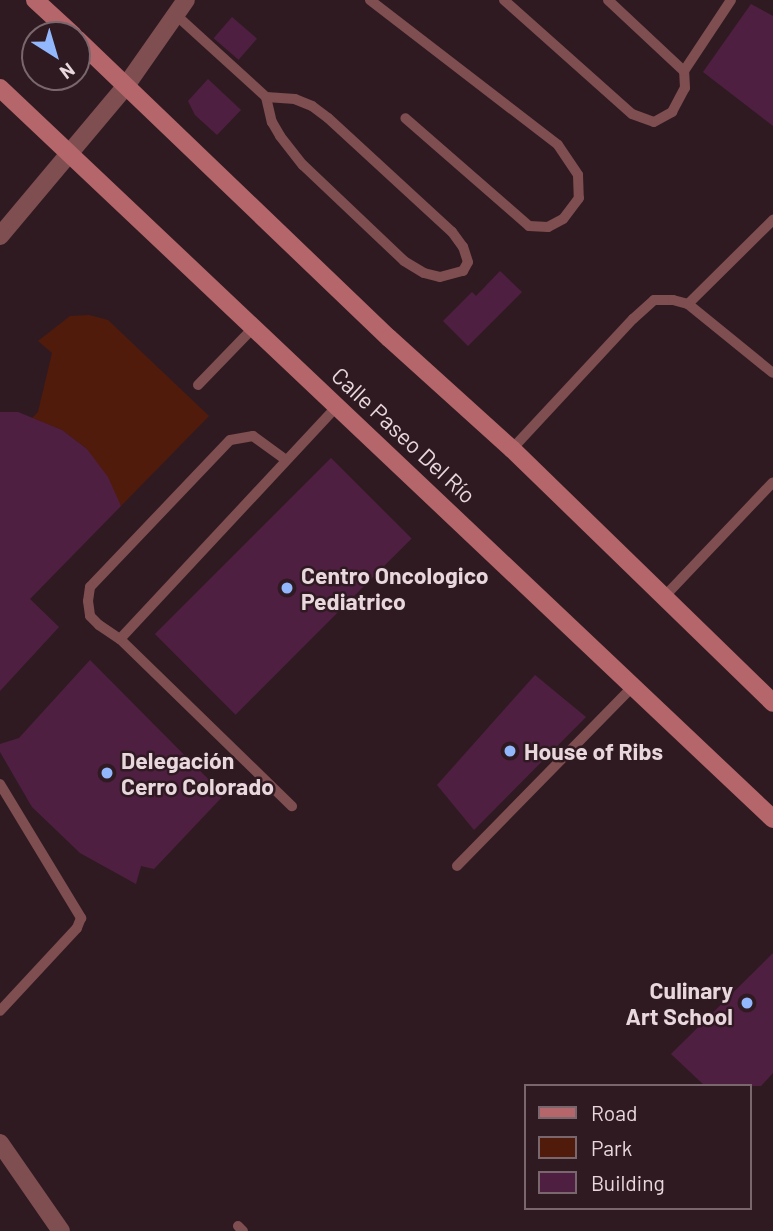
<!DOCTYPE html>
<html>
<head>
<meta charset="utf-8">
<style>
	body { margin:0 }
	#map { position:relative; width:773px; height:1231px; overflow:hidden; background:#301a22; font-family:Barlow,sans-serif }
	div>[style] { position:absolute }
	.green>* { inset:0; background:#501b0b }
	.building>* { inset:0; background:#4f1f42; transform-origin:0 0 }
	.service>* { height:10px; margin:-5px; padding:0 5px; transform-origin:5px; border-radius:5px; background:#7f4e50 }
	.tertiary>* { height:18px; margin:-9px; padding:0 9px; transform-origin:9px; border-radius:9px; background:#7f4e50 }
	.secondary>* { height:18px; margin:-9px; padding:0 9px; transform-origin:9px; border-radius:9px; background:#b4666a }
	.dots>* { width:19px; height:19px; translate:-50% -50%; box-sizing:border-box; border:4px solid #301a22; border-radius:50% }
	span { translate:-50% -50%; white-space:nowrap; text-align:center; line-height:1.15; -webkit-text-stroke:5px #301a22; paint-order:stroke }
	.street-label { font-size:23px; color:#e8d8dd }
	.poi-label { font-size:23px; color:#e8d8dd; font-weight:700 }
	.left { translate:0 -50%; text-align:left }
	.right { translate:-100% -50%; text-align:right }
	.legend { position:absolute; left:524px; top:1084px; width:228px; height:126px; box-sizing:border-box; background:#301a22; border:2px solid #7a666d; margin:0; padding:9px 12px; list-style:none; font-size:21px; color:#e8d8dd }
	.legend li { display:flex; align-items:center; gap:14px; height:35px }
	.legend b { width:35px; border:2px solid #7a666d }
	.north { position:absolute; left:21px; top:21px; width:70px; height:70px; box-sizing:border-box; background:#301a22; border:2px solid #7a666d; border-radius:50%; rotate:143deg; font-size:19px; font-weight:700; line-height:28px; text-align:center; color:#e8d8dd }
	.north::after { content:''; display:block; margin:auto; width:24px; height:32px; background:#92b7fd; clip-path:polygon(50% 0,100% 100%,50% 72%,0 100%) }
</style>
</head>
<body>
<div id="map">
	<div class="green">
		<div style="clip-path:polygon(89px 315px,108px 320px,209px 416px,121px 506px,87px 449px,62px 430px,32px 418px,38px 412px,52px 353px,38px 341px,70px 316px)"></div>
	</div>
	<div class="building">
		<div style="clip-path:polygon(751px 4px,773px 16px,773px 126px,703px 72px)"></div>
		<div style="left:232px;top:17px;width:33px;height:28px;rotate:41deg"></div>
		<div style="clip-path:polygon(208px 79px,241px 110px,217px 135px,195px 115px,188px 101px)"></div>
		<div style="clip-path:polygon(500px 271px,522px 292px,468px 346px,443px 321px,472px 292px,476px 296px)"></div>
		<div style="clip-path:polygon(0 412px,18px 412px,62px 430px,87px 449px,108px 477px,121px 506px,30px 599px,59px 627px,0 691px)"></div>
		<div style="left:331px;top:458px;width:114px;height:249px;rotate:45deg"></div>
		<div style="clip-path:polygon(90px 660px,224px 795px,154px 869px,141px 866px,136px 884px,80px 853px,32px 807px,0 752px,0 744px,19px 738px)"></div>
		<div style="clip-path:polygon(535px 675px,586px 717px,474px 830px,437px 785px)"></div>
		<div style="clip-path:polygon(773px 953px,773px 1073px,761px 1086px,705px 1086px,671px 1054px)"></div>
	</div>
	<div class="service">
		<div style="left:370px;top:0;width:237px;rotate:37.6deg"></div>
		<div style="left:558px;top:145px;width:36px;rotate:56deg"></div>
		<div style="left:578px;top:175px;width:23px;rotate:88deg"></div>
		<div style="left:579px;top:198px;width:26px;rotate:127deg"></div>
		<div style="left:563px;top:219px;width:17px;rotate:152deg"></div>
		<div style="left:548px;top:227px;width:19px;rotate:-177deg"></div>
		<div style="left:529px;top:226px;width:164px;rotate:-138.9deg"></div>
		<div style="left:504px;top:0;width:171px;rotate:41.7deg"></div>
		<div style="left:632px;top:114px;width:23px;rotate:20deg"></div>
		<div style="left:654px;top:122px;width:21px;rotate:-29deg"></div>
		<div style="left:672px;top:112px;width:27px;rotate:-62deg"></div>
		<div style="left:685px;top:88px;width:17px;rotate:-93deg"></div>
		<div style="left:684px;top:71px;width:85px;rotate:-56.5deg"></div>
		<div style="left:608px;top:0;width:104px;rotate:43.1deg"></div>
		<div style="left:176px;top:15px;width:122px;rotate:42.3deg"></div>
		<div style="left:266px;top:97px;width:26px;rotate:77deg"></div>
		<div style="left:272px;top:122px;width:16px;rotate:60deg"></div>
		<div style="left:280px;top:136px;width:37px;rotate:52deg"></div>
		<div style="left:303px;top:165px;width:139px;rotate:43.5deg"></div>
		<div style="left:404px;top:261px;width:23px;rotate:31deg"></div>
		<div style="left:424px;top:273px;width:16px;rotate:14deg"></div>
		<div style="left:440px;top:277px;width:24px;rotate:-15deg"></div>
		<div style="left:463px;top:271px;width:10px;rotate:-61deg"></div>
		<div style="left:468px;top:262px;width:16px;rotate:-108deg"></div>
		<div style="left:463px;top:247px;width:19px;rotate:-126deg"></div>
		<div style="left:452px;top:232px;width:168px;rotate:-137.4deg"></div>
		<div style="left:328px;top:118px;width:20px;rotate:-143deg"></div>
		<div style="left:312px;top:106px;width:18px;rotate:-158deg"></div>
		<div style="left:295px;top:99px;width:29px;rotate:-176deg"></div>
		<div style="left:688px;top:304px;width:109px;rotate:39.1deg"></div>
		<div style="left:198px;top:385px;width:79px;rotate:-46deg"></div>
		<div style="left:512px;top:449px;width:178px;rotate:-47.1deg"></div>
		<div style="left:633px;top:319px;width:28px;rotate:-42deg"></div>
		<div style="left:654px;top:300px;width:19px"></div>
		<div style="left:673px;top:300px;width:16px;rotate:15deg"></div>
		<div style="left:688px;top:304px;width:120px;rotate:-44.7deg"></div>
		<div style="left:286px;top:460px;width:41px;rotate:-144deg"></div>
		<div style="left:253px;top:436px;width:23px;rotate:170deg"></div>
		<div style="left:230px;top:440px;width:203px;rotate:133.6deg"></div>
		<div style="left:90px;top:587px;width:14px;rotate:98deg"></div>
		<div style="left:88px;top:601px;width:15px;rotate:82deg"></div>
		<div style="left:90px;top:616px;width:13px;rotate:45deg"></div>
		<div style="left:99px;top:625px;width:25px;rotate:34deg"></div>
		<div style="left:120px;top:639px;width:240px;rotate:44.2deg"></div>
		<div style="left:664px;top:597px;width:158px;rotate:-46.5deg"></div>
		<div style="left:120px;top:639px;width:318px;rotate:-47deg"></div>
		<div style="left:0;top:784px;width:157px;rotate:58.8deg"></div>
		<div style="left:81px;top:918px;width:11px;rotate:112deg"></div>
		<div style="left:77px;top:928px;width:113px;rotate:132.9deg"></div>
		<div style="left:457px;top:866px;width:252px;rotate:-45.6deg"></div>
		<div style="left:238px;top:1226px;width:7px;rotate:45deg"></div>
	</div>
	<div class="tertiary">
		<div style="left:0;top:236px;width:194px;rotate:-50deg"></div>
		<div style="left:125px;top:87px;width:106px;rotate:-55deg"></div>
		<div style="left:0;top:1143px;width:107px;rotate:55.3deg"></div>
	</div>
	<div class="secondary">
		<div style="left:35px;top:0;width:52px;rotate:42.6deg"></div>
		<div style="left:77px;top:39px;width:432px;rotate:43.8deg"></div>
		<div style="left:389px;top:338px;width:166px;rotate:42.1deg"></div>
		<div style="left:512px;top:449px;width:364px;rotate:44.2deg"></div>
		<div style="left:0;top:88px;width:1064px;rotate:43.4deg"></div>
	</div>
	<div class="dots">
		<div style="left:287px;top:588px;background:#92b7fd"></div>
		<div style="left:510px;top:751px;background:#92b7fd"></div>
		<div style="left:107px;top:773px;background:#92b7fd"></div>
		<div style="left:747px;top:1003px;background:#92b7fd"></div>
	</div>
	<div class="street-label">
		<span style="left:404px;top:435px;rotate:43deg">Calle Paseo Del Río</span>
	</div>
	<div class="poi-label">
		<span class="left" style="left:301px;top:588px">Centro Oncologico<br>Pediatrico</span>
		<span class="left" style="left:524px;top:751px">House of Ribs</span>
		<span class="left" style="left:121px;top:773px">Delegación<br>Cerro Colorado</span>
		<span class="right" style="left:733px;top:1003px">Culinary<br>Art School</span>
	</div>
	<ul class="legend">
	<li><b style="height:9px;background:#b4666a"></b>Road</li>
	<li><b style="height:19px;background:#501b0b"></b>Park</li>
	<li><b style="height:19px;background:#4f1f42"></b>Building</li>
	</ul>
	<div class="north">N</div>
</div>
</body>
</html>
